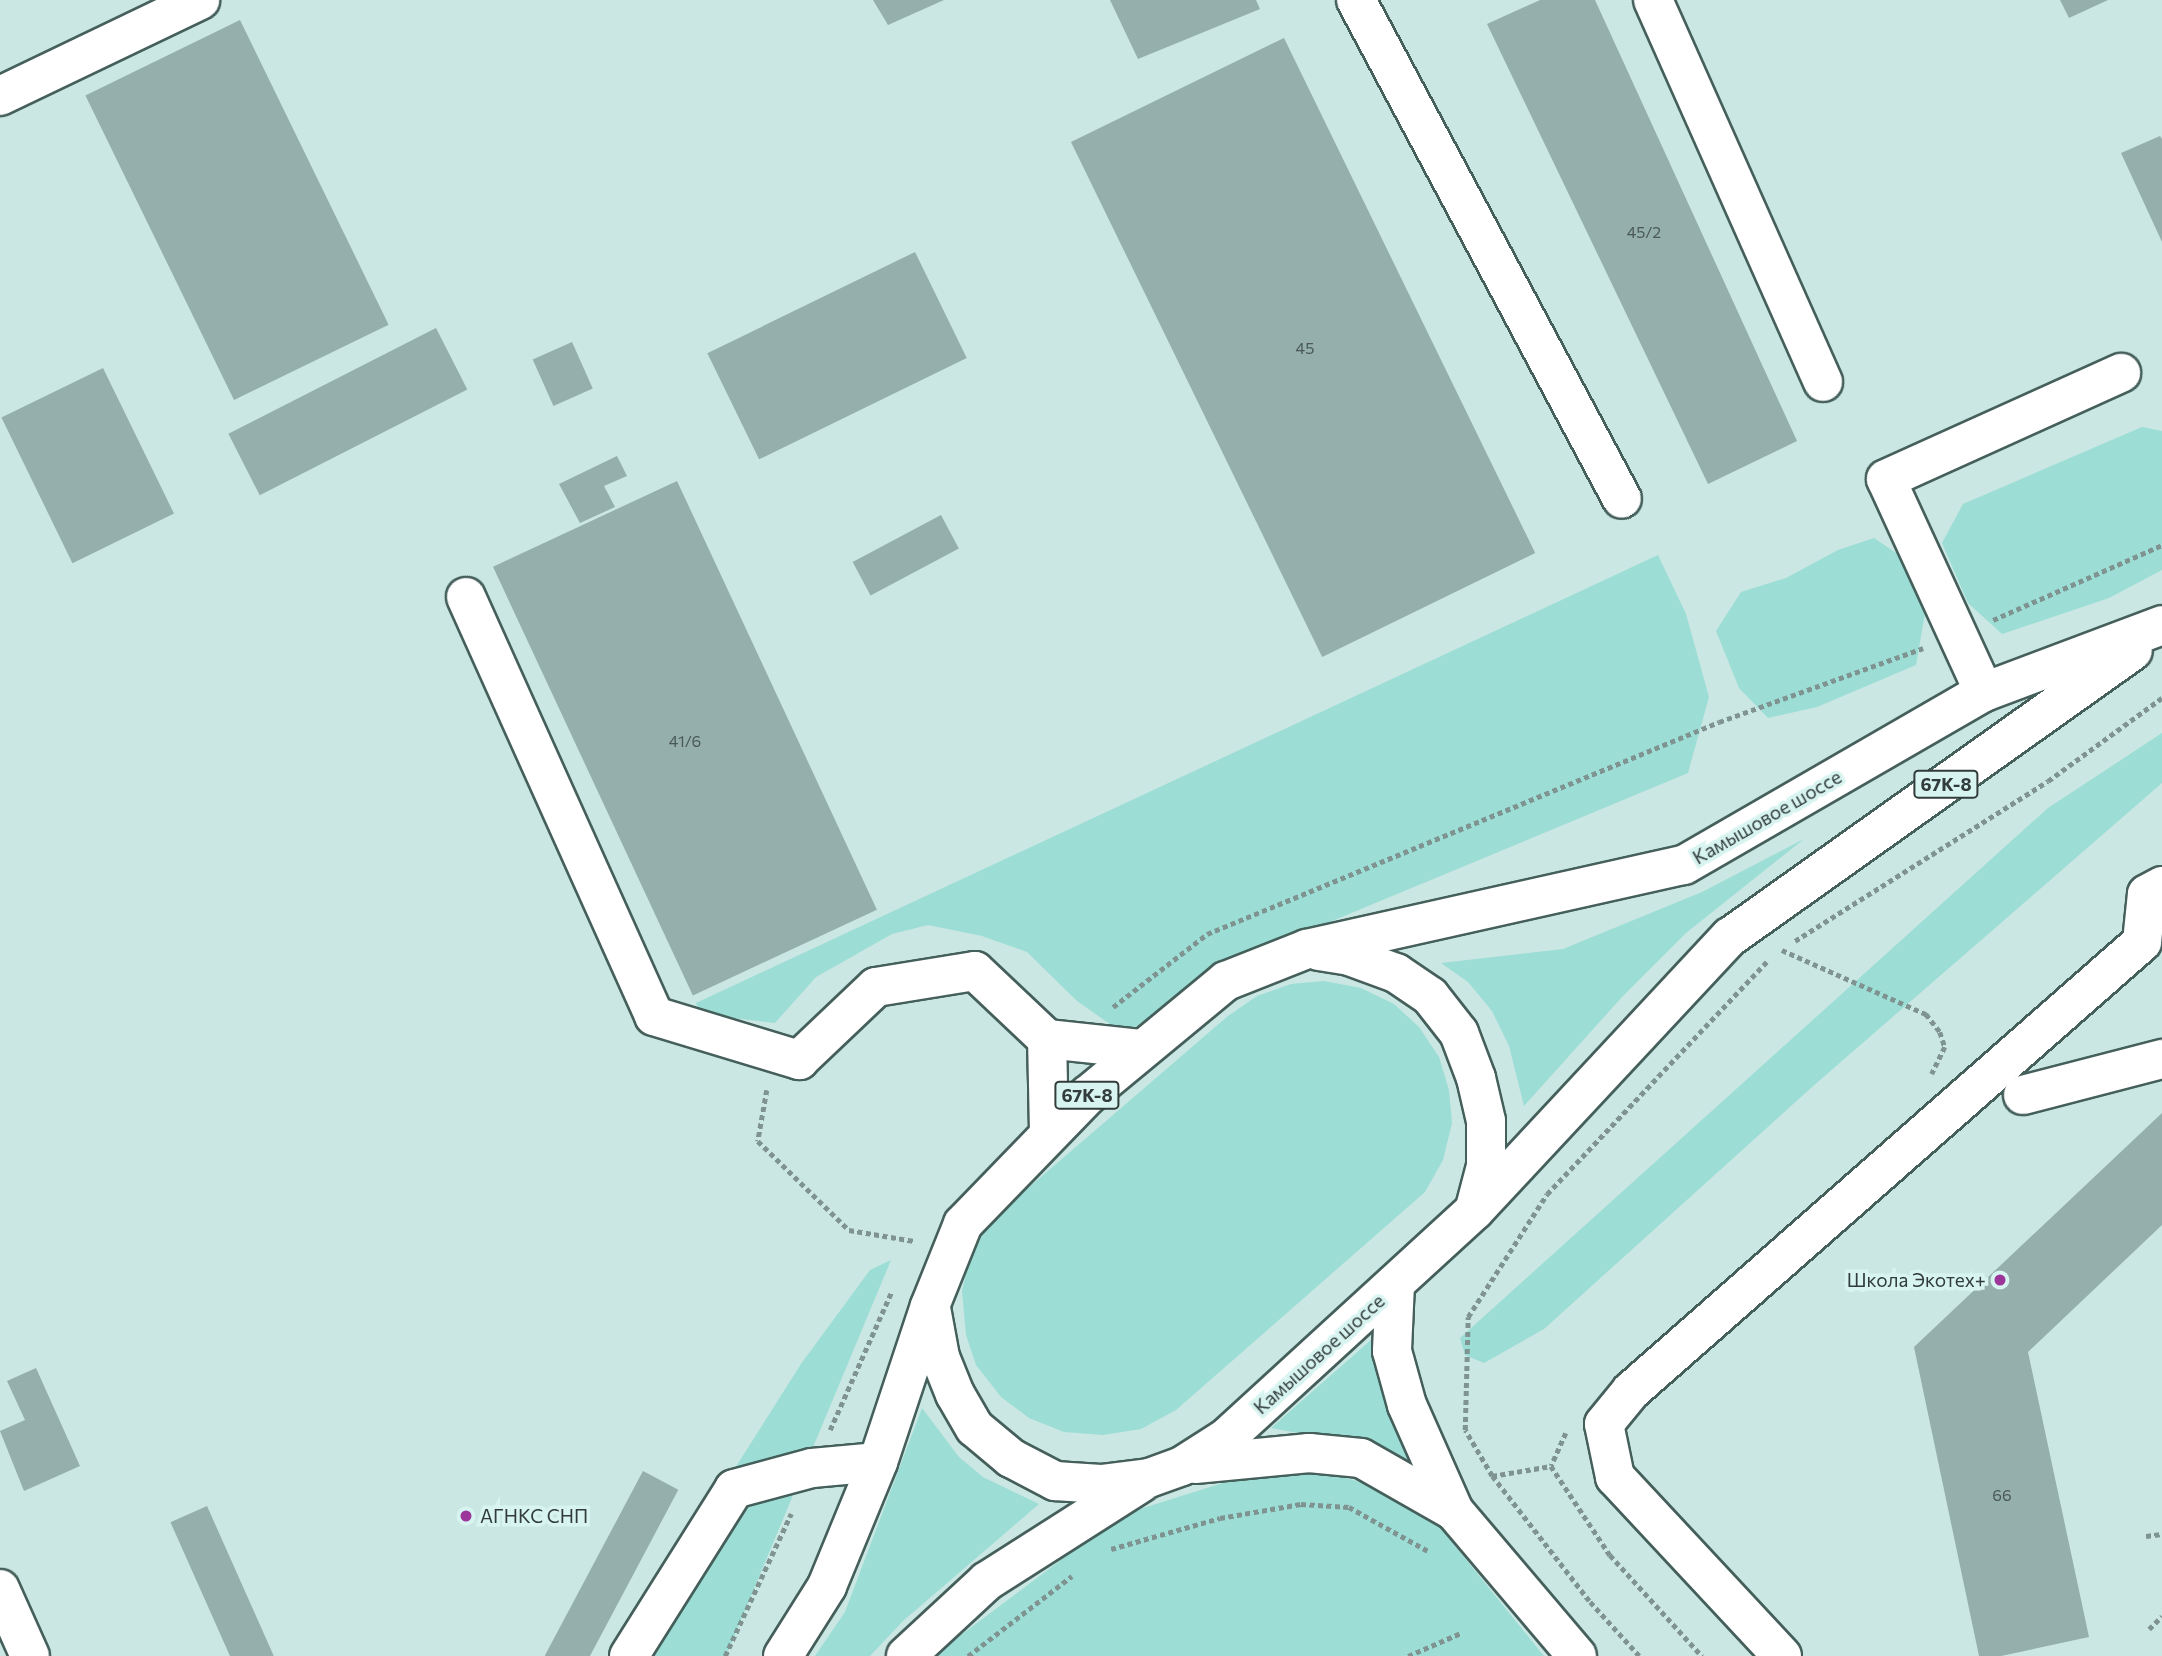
<!DOCTYPE html>
<html>
<head>
<meta charset="utf-8">
<style>
	body { margin:0 }
	#map { position:relative; width:2162px; height:1656px; overflow:hidden; background:#cae7e3; font-family:Commissioner,sans-serif }
	div>[style] { position:absolute }
	.green>* { inset:0; background:#9cddd5 }
	.building>* { inset:0; background:#94afac; transform-origin:0 0 }
	.path>* { height:4.5px; margin-top:-2.25px; transform-origin:0; background:repeating-linear-gradient(90deg,#7f9491 0 5px,transparent 0 8.5px) }
	.roads { filter:drop-shadow(2px 0 #455f5b) drop-shadow(-2px 0 #455f5b) drop-shadow(0 2px #455f5b) drop-shadow(0 -2px #455f5b) }
	.minor>* { height:38px; margin:-19px; padding:0 19px; transform-origin:19px; border-radius:19px; background:#fff }
	.major>* { height:38px; margin:-19px; padding:0 19px; transform-origin:19px; border-radius:19px; background:#fff }
	.dots>* { width:19px; height:19px; translate:-50% -50%; box-sizing:border-box; border:4px solid #d7f4f0; border-radius:50% }
	span { translate:-50% -50%; white-space:nowrap; text-align:center; line-height:1.15; -webkit-text-stroke:7px #d7f4f0; paint-order:stroke }
	.number-label { font-size:16px; color:#4a5957 }
	.number-label span { -webkit-text-stroke-width:0 }
	.shield-label span { padding:2px 5px; background:#d7f4f0; border:2px solid; border-radius:5px; -webkit-text-stroke-width:0 }
	.shield-label { font-size:18px; color:#313c3b; font-weight:700 }
	.street-label { font-size:19px; color:#313c3b }
	.poi-label { font-size:19px; color:#313c3b }
	.right { translate:-100% -50%; text-align:right }
	.left { translate:0 -50%; text-align:left }
</style>
</head>
<body>
<div id="map">
	<div class="green">
		<div style="clip-path:polygon(2142px 427px,2162px 431px,2162px 570px,2109px 598px,2002px 634px,1968px 603px,1942px 543px,1963px 504px)"></div>
		<div style="clip-path:polygon(1874px 538px,1915px 566px,1925px 613px,1916px 665px,1817px 707px,1768px 718px,1739px 688px,1716px 631px,1741px 592px,1786px 578px,1838px 550px)"></div>
		<div style="clip-path:polygon(1658px 555px,1686px 614px,1709px 697px,1688px 773px,1248px 956px,1124px 1034px,1077px 1001px,1027px 952px,982px 936px,928px 925px,892px 934px,816px 977px,775px 1023px,700px 1014px,696px 1003px)"></div>
		<div style="clip-path:polygon(2162px 733px,2162px 783px,1812px 1087px,1544px 1329px,1484px 1363px,1465px 1355px,1460px 1338px,2048px 808px)"></div>
		<div style="clip-path:polygon(1804px 839px,1686px 933px,1622px 997px,1524px 1106px,1509px 1046px,1492px 1011px,1468px 982px,1441px 963px,1563px 949px,1702px 892px)"></div>
		<div style="clip-path:polygon(1324px 981px,1361px 988px,1394px 1004px,1419px 1027px,1439px 1057px,1449px 1090px,1452px 1123px,1443px 1160px,1425px 1192px,1176px 1410px,1141px 1429px,1103px 1435px,1064px 1432px,1029px 1418px,1001px 1397px,976px 1365px,966px 1335px,962px 1291px,970px 1256px,990px 1221px,1228px 1016px,1257px 996px,1291px 984px)"></div>
		<div style="clip-path:polygon(891px 1260px,726px 1656px,616px 1656px,801px 1364px,870px 1270px)"></div>
		<div style="clip-path:polygon(1380px 1332px,1428px 1480px,1346px 1442px,1271px 1428px)"></div>
		<div style="clip-path:polygon(922px 1408px,959px 1457px,983px 1477px,1039px 1504px,903px 1621px,870px 1656px,815px 1656px,845px 1612px)"></div>
		<div style="clip-path:polygon(1277px 1466px,1329px 1473px,1374px 1486px,1426px 1510px,1544px 1656px,933px 1656px,1121px 1515px)"></div>
	</div>
	<div class="building">
		<div style="clip-path:polygon(873px 0,944px 0,888px 25px)"></div>
		<div style="clip-path:polygon(1110px 0,1256px 0,1260px 9px,1138px 59px)"></div>
		<div style="clip-path:polygon(1540px 0,1595px 0,1797px 441px,1708px 484px,1487px 24px)"></div>
		<div style="clip-path:polygon(2060px 0,2108px 0,2069px 18px)"></div>
		<div style="left:240px;top:20px;width:339px;height:172px;rotate:64deg"></div>
		<div style="left:1284px;top:38px;width:573px;height:237px;rotate:64deg"></div>
		<div style="clip-path:polygon(2160px 136px,2162px 139px,2162px 242px,2121px 153px)"></div>
		<div style="left:915px;top:252px;width:118px;height:231px;rotate:64deg"></div>
		<div style="left:436px;top:328px;width:69px;height:233px;rotate:63deg"></div>
		<div style="left:572px;top:342px;width:51px;height:43px;rotate:66deg"></div>
		<div style="left:103px;top:368px;width:162px;height:113px;rotate:64deg"></div>
		<div style="clip-path:polygon(617px 456px,627px 476px,604px 486px,615px 507px,580px 523px,559px 484px)"></div>
		<div style="left:677px;top:481px;width:473px;height:203px;rotate:65deg"></div>
		<div style="left:941px;top:515px;width:38px;height:100px;rotate:62deg"></div>
		<div style="clip-path:polygon(2162px 1113px,2162px 1225px,2028px 1352px,2089px 1637px,2001px 1656px,1979px 1656px,1914px 1347px)"></div>
		<div style="clip-path:polygon(36px 1368px,80px 1466px,24px 1491px,0 1431px,25px 1420px,7px 1381px)"></div>
		<div style="left:643px;top:1471px;width:40px;height:209px;rotate:28deg"></div>
		<div style="left:207px;top:1506px;width:165px;height:40px;rotate:66deg"></div>
	</div>
	<div class="path">
		<div style="left:1993px;top:620px;width:185px;rotate:-23.9deg"></div>
		<div style="left:1795px;top:941px;width:299px;rotate:-32.3deg"></div>
		<div style="left:2048px;top:781px;width:141px;rotate:-36.1deg"></div>
		<div style="left:1782px;top:950px;width:158px;rotate:24deg"></div>
		<div style="left:1926px;top:1014px;width:23px;rotate:52deg"></div>
		<div style="left:1940px;top:1032px;width:16px;rotate:72deg"></div>
		<div style="left:1945px;top:1047px;width:30px;rotate:116deg"></div>
		<div style="left:1113px;top:1007px;width:119px;rotate:-37.8deg"></div>
		<div style="left:1207px;top:934px;width:554px;rotate:-22.49deg"></div>
		<div style="left:1719px;top:722px;width:217px;rotate:-19.9deg"></div>
		<div style="left:767px;top:1090px;width:52px;rotate:100deg"></div>
		<div style="left:758px;top:1141px;width:127px;rotate:44.4deg"></div>
		<div style="left:849px;top:1230px;width:66px;rotate:9.6deg"></div>
		<div style="left:830px;top:1430px;width:152px;rotate:-66deg"></div>
		<div style="left:1566px;top:1433px;width:36px;rotate:114deg"></div>
		<div style="left:1551px;top:1466px;width:107px;rotate:56.5deg"></div>
		<div style="left:1610px;top:1555px;width:137px;rotate:47.7deg"></div>
		<div style="left:1492px;top:1476px;width:60px;rotate:-9.6deg"></div>
		<div style="left:2146px;top:1536px;width:16px;rotate:-7deg"></div>
		<div style="left:1111px;top:1549px;width:113px;rotate:-15.9deg"></div>
		<div style="left:1220px;top:1518px;width:82px;rotate:-9.8deg"></div>
		<div style="left:1301px;top:1504px;width:48px;rotate:3.6deg"></div>
		<div style="left:1349px;top:1507px;width:90px;rotate:29.1deg"></div>
		<div style="left:2149px;top:1629px;width:18px;rotate:-45deg"></div>
		<div style="left:725px;top:1656px;width:157px;rotate:-65.1deg"></div>
		<div style="left:968px;top:1656px;width:131px;rotate:-37.6deg"></div>
		<div style="left:1408px;top:1656px;width:58px;rotate:-23.5deg"></div>
		<div style="left:1639px;top:1656px;width:74px;rotate:-132.3deg"></div>
		<div style="left:1589px;top:1601px;width:158px;rotate:-127.8deg"></div>
		<div style="left:1492px;top:1476px;width:53px;rotate:-120.4deg"></div>
		<div style="left:1465px;top:1430px;width:113px;rotate:-88.5deg"></div>
		<div style="left:1468px;top:1317px;width:146px;rotate:-57.3deg"></div>
		<div style="left:1547px;top:1194px;width:322px;rotate:-46.6deg"></div>
	</div>
	<div class="roads">
		<div class="minor">
			<div style="left:1356px;top:0;width:565px;rotate:61.94deg"></div>
			<div style="left:1653px;top:0;width:418px;rotate:66deg"></div>
			<div style="left:0;top:96px;width:222px;rotate:-25.6deg"></div>
			<div style="left:466px;top:597px;width:459px;rotate:65.8deg"></div>
			<div style="left:654px;top:1016px;width:152px;rotate:16.9deg"></div>
			<div style="left:799px;top:1060px;width:106px;rotate:-43.5deg"></div>
			<div style="left:876px;top:987px;width:100px;rotate:-9.2deg"></div>
			<div style="left:975px;top:971px;width:99px;rotate:43.4deg"></div>
			<div style="left:1984px;top:692px;width:234px;rotate:-114.7deg"></div>
			<div style="left:1886px;top:479px;width:258px;rotate:-24.3deg"></div>
			<div style="left:2023px;top:1095px;width:144px;rotate:-14.5deg"></div>
			<div style="left:1049px;top:1132px;width:93px;rotate:-91.2deg"></div>
			<div style="left:1047px;top:1039px;width:96px;rotate:6deg"></div>
			<div style="left:0;top:1589px;width:73px;rotate:65.9deg"></div>
			<div style="left:629px;top:1656px;width:197px;rotate:-57.8deg"></div>
			<div style="left:734px;top:1489px;width:81px;rotate:-15.1deg"></div>
			<div style="left:812px;top:1468px;width:66px;rotate:-5.2deg"></div>
			<div style="left:1782px;top:1656px;width:245px;rotate:-133deg"></div>
			<div style="left:1615px;top:1477px;width:54px;rotate:-101.7deg"></div>
			<div style="left:1604px;top:1424px;width:43px;rotate:-50.7deg"></div>
			<div style="left:1631px;top:1391px;width:680px;rotate:-41.3deg"></div>
			<div style="left:2142px;top:942px;width:48px;rotate:-84.1deg"></div>
			<div style="left:2147px;top:894px;width:17px;rotate:-28deg"></div>
		</div>
		<div class="major">
			<div style="left:1319px;top:951px;width:30px;rotate:9deg"></div>
			<div style="left:1349px;top:956px;width:50px;rotate:19.9deg"></div>
			<div style="left:1396px;top:973px;width:41px;rotate:34.1deg"></div>
			<div style="left:1430px;top:996px;width:47px;rotate:51.9deg"></div>
			<div style="left:1459px;top:1033px;width:48px;rotate:69.3deg"></div>
			<div style="left:1476px;top:1078px;width:44px;rotate:76.9deg"></div>
			<div style="left:1486px;top:1121px;width:45px;rotate:90deg"></div>
			<div style="left:1486px;top:1166px;width:43px;rotate:104.7deg"></div>
			<div style="left:1395px;top:1284px;width:67px;rotate:92.6deg"></div>
			<div style="left:1392px;top:1351px;width:56px;rotate:74.5deg"></div>
			<div style="left:1407px;top:1405px;width:116px;rotate:66.1deg"></div>
			<div style="left:1454px;top:1511px;width:190px;rotate:49.7deg"></div>
			<div style="left:931px;top:1308px;width:50px;rotate:79.6deg"></div>
			<div style="left:940px;top:1357px;width:40px;rotate:68deg"></div>
			<div style="left:955px;top:1394px;width:39px;rotate:60deg"></div>
			<div style="left:975px;top:1428px;width:47px;rotate:39.8deg"></div>
			<div style="left:1011px;top:1458px;width:50px;rotate:27.6deg"></div>
			<div style="left:1055px;top:1481px;width:46px;rotate:3.7deg"></div>
			<div style="left:1101px;top:1484px;width:48px;rotate:-7.1deg"></div>
			<div style="left:1149px;top:1478px;width:35px;rotate:-20deg"></div>
			<div style="left:1182px;top:1466px;width:52px;rotate:-32.5deg"></div>
			<div style="left:1226px;top:1438px;width:338px;rotate:-42.5deg"></div>
			<div style="left:1475px;top:1210px;width:374px;rotate:-47deg"></div>
			<div style="left:1730px;top:937px;width:494px;rotate:-35.4deg"></div>
			<div style="left:1195px;top:1464px;width:115px;rotate:-5.5deg"></div>
			<div style="left:1309px;top:1453px;width:52px;rotate:5.5deg"></div>
			<div style="left:1361px;top:1458px;width:107px;rotate:29.7deg"></div>
			<div style="left:783px;top:1656px;width:83px;rotate:-57.8deg"></div>
			<div style="left:827px;top:1586px;width:134px;rotate:-67.6deg"></div>
			<div style="left:878px;top:1462px;width:164px;rotate:-71.6deg"></div>
			<div style="left:930px;top:1306px;width:88px;rotate:-68.1deg"></div>
			<div style="left:963px;top:1224px;width:180px;rotate:-45.9deg"></div>
			<div style="left:1088px;top:1095px;width:179px;rotate:-39.6deg"></div>
			<div style="left:1226px;top:981px;width:87px;rotate:-21.6deg"></div>
			<div style="left:1307px;top:949px;width:386px;rotate:-12.6deg"></div>
			<div style="left:1684px;top:865px;width:346px;rotate:-30deg"></div>
			<div style="left:1984px;top:692px;width:190px;rotate:-20.6deg"></div>
			<div style="left:906px;top:1656px;width:110px;rotate:-42.8deg"></div>
			<div style="left:987px;top:1581px;width:183px;rotate:-32.5deg"></div>
		</div>
	</div>
	<div class="dots">
		<div style="left:2000px;top:1280px;background:#9c369b"></div>
		<div style="left:466px;top:1516px;background:#9c369b"></div>
	</div>
	<div class="number-label">
		<span style="left:1644px;top:232px">45/2</span>
		<span style="left:1305px;top:348px">45</span>
		<span style="left:685px;top:741px">41/6</span>
		<span style="left:2002px;top:1495px">66</span>
	</div>
	<div class="shield-label">
		<span style="left:1946px;top:784px">67К-8</span>
		<span style="left:1087px;top:1095px">67К-8</span>
	</div>
	<div class="street-label">
		<span style="left:1767px;top:817px;rotate:-30deg">Камышовое шоссе</span>
		<span style="left:1319px;top:1354px;rotate:-42deg">Камышовое шоссе</span>
	</div>
	<div class="poi-label">
		<span class="right" style="left:1986px;top:1280px">Школа Экотех+</span>
		<span class="left" style="left:480px;top:1516px">АГНКС СНП</span>
	</div>
</div>
</body>
</html>
